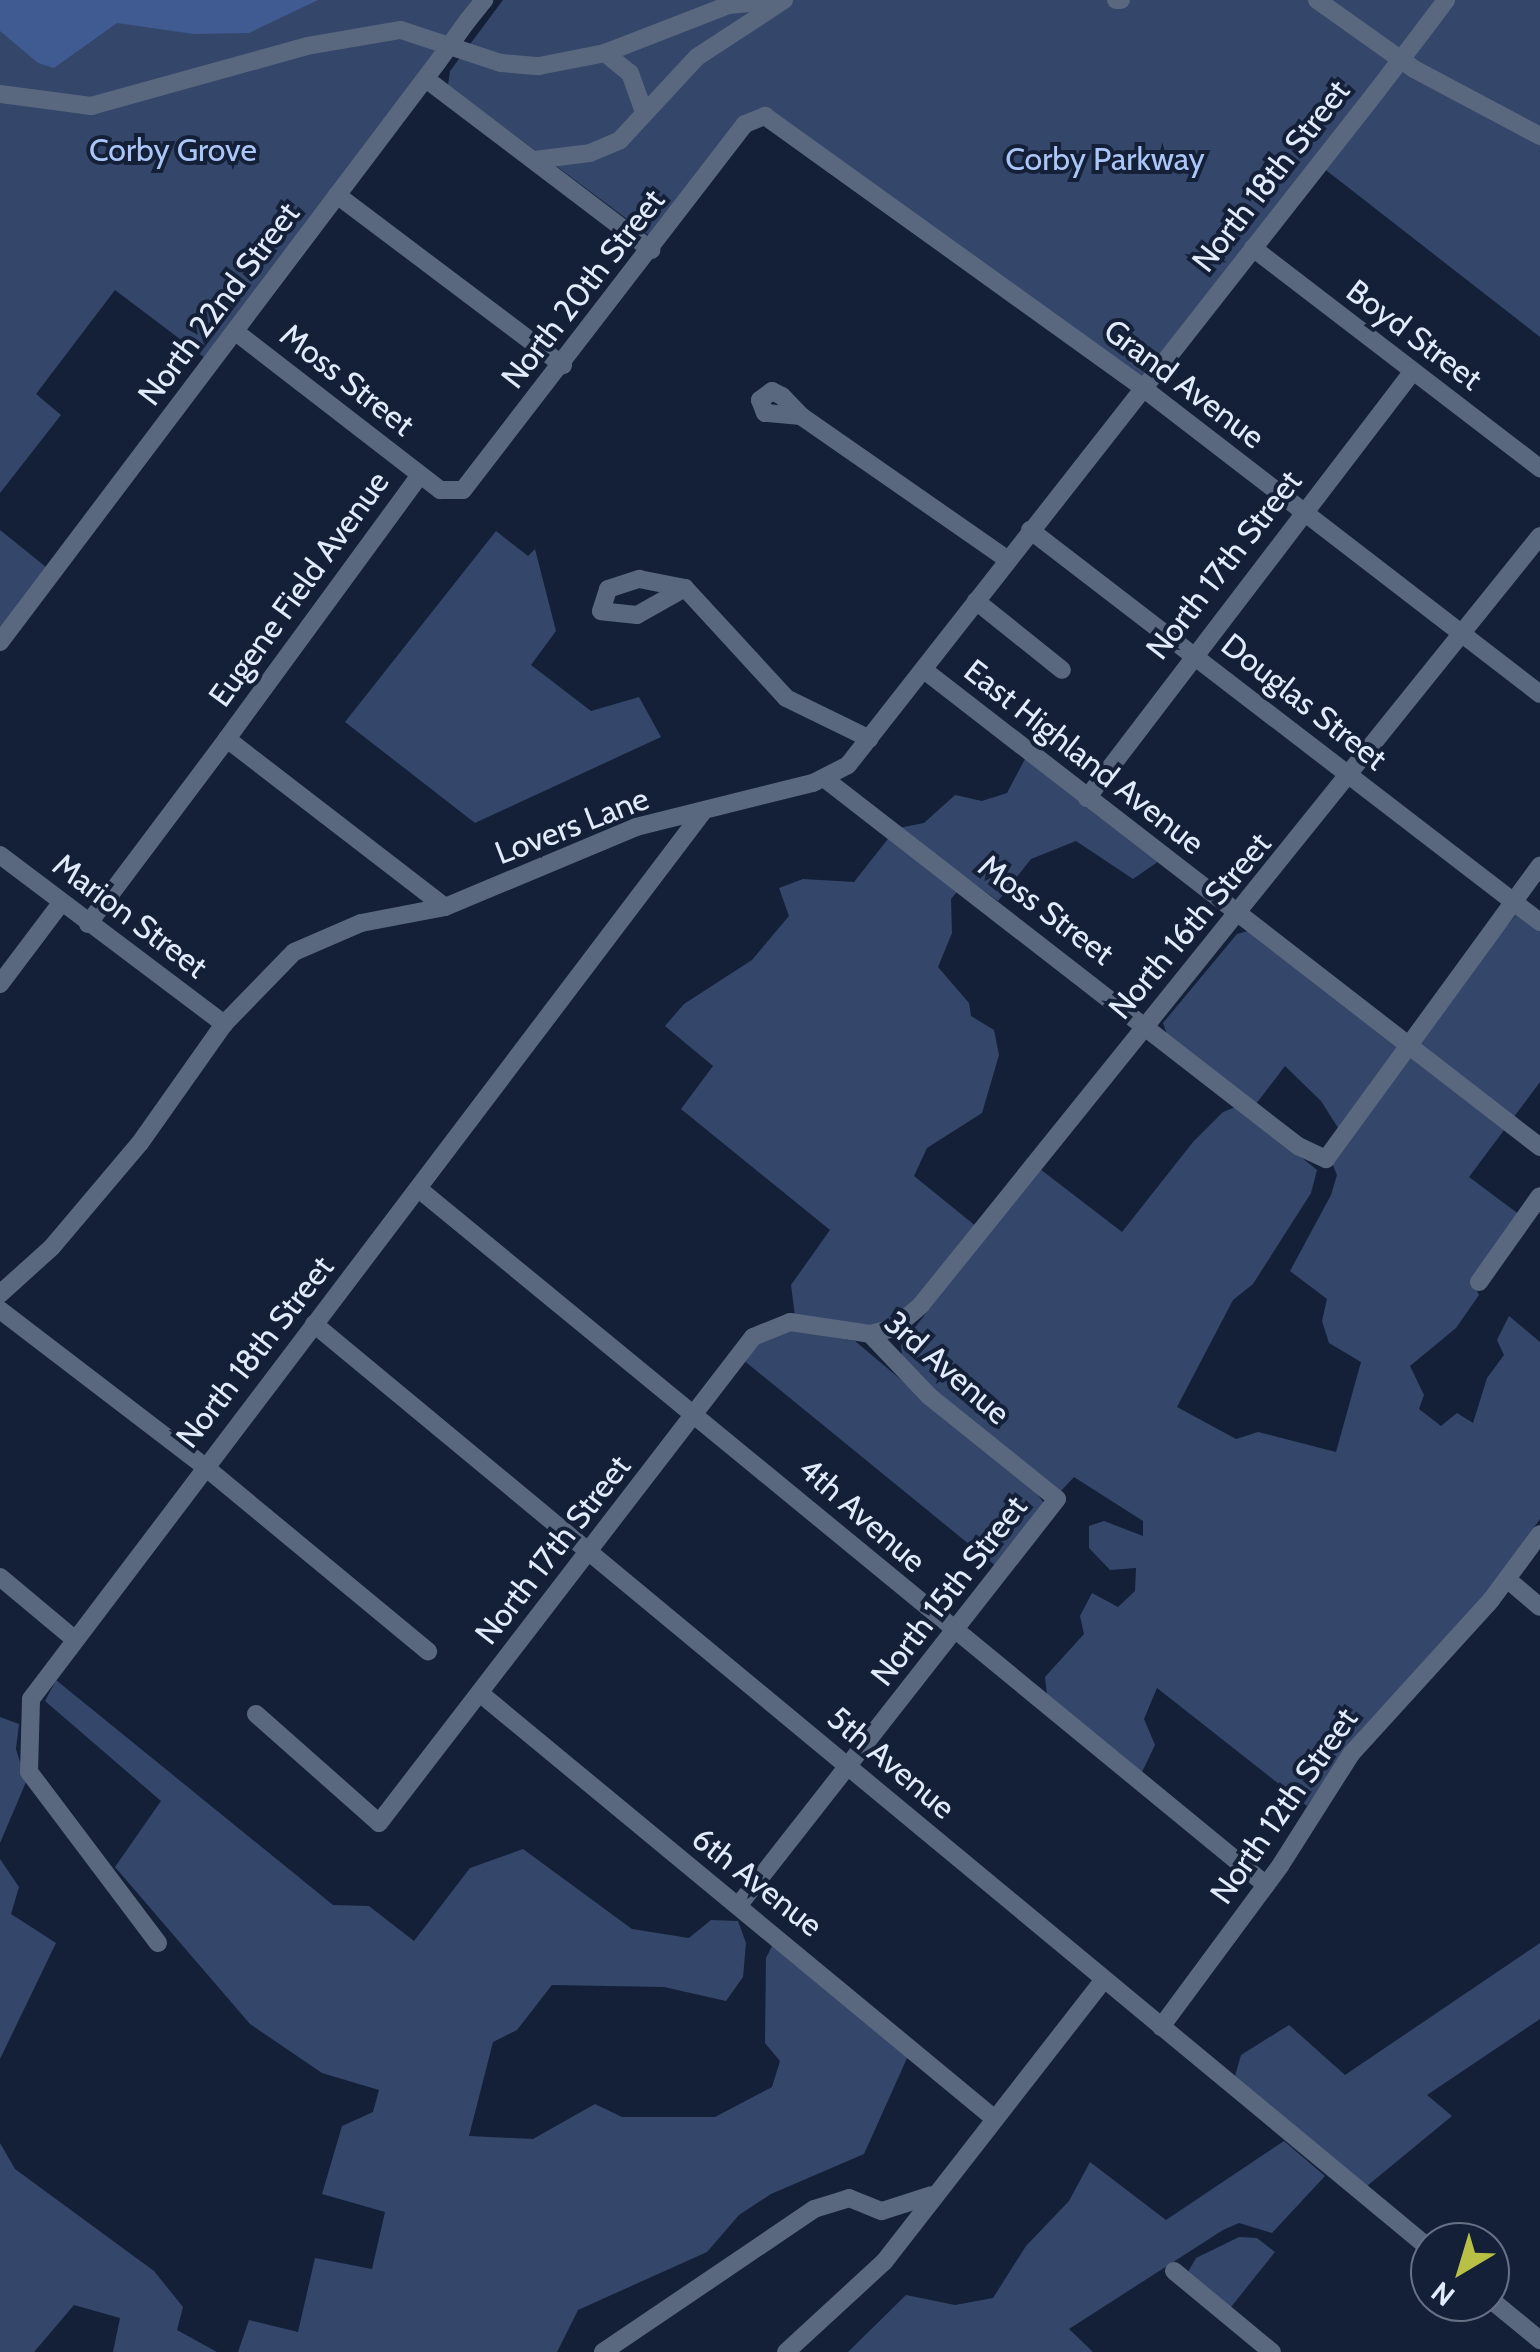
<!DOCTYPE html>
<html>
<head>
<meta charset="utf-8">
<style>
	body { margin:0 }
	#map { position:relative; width:1540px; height:2352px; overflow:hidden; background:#142038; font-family:Cabin,sans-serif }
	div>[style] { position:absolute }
	.green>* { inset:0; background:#344669 }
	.water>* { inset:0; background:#3f5b91 }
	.minor>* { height:18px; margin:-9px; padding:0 9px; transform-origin:9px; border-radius:9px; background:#59677f }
	.minor-bridge>* { height:18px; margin:-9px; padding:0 9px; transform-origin:9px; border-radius:9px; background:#59677f }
	span { translate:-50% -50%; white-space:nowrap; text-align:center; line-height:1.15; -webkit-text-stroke:8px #142038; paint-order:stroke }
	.park-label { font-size:32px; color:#acc7f7 }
	.street-label { font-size:32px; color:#e2ebfb }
	.north { position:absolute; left:1410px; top:2222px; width:100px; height:100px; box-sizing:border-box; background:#142038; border:2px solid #667186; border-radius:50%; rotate:218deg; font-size:28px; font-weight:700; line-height:40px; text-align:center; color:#e2ebfb }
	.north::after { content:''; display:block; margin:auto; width:35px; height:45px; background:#b9c046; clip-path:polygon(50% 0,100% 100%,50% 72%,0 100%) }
</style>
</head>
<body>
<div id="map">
	<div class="green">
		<div style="clip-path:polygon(0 0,476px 0,205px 358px,115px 290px,36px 394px,61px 415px,0 493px)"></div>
		<div style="clip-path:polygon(503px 0,1540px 0,1540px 337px,1313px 160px,1142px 376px,765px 108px,741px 119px,651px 237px,448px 85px,450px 71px)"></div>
		<div style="clip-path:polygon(0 530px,46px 567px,0 629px)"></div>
		<div style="clip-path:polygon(496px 531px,528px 556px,535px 549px,556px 631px,531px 665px,591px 711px,639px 697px,661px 737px,475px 823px,345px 722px)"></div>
		<div style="clip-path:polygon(1026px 757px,1159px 861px,1133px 879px,1076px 841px,1031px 859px,998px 901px,899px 828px,924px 823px,955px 795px,982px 801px,1007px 793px)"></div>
		<div style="clip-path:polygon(891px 835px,960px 888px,951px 899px,952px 933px,938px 967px,969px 1003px,971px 1016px,994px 1030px,999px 1055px,982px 1113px,927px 1148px,914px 1176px,977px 1227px,919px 1298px,889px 1324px,864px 1326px,795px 1317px,791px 1285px,830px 1230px,681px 1109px,713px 1066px,665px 1026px,684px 1004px,752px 960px,789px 916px,779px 888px,803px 879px,854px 882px)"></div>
		<div style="clip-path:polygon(1519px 911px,1540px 927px,1540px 1082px,1469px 1177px,1520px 1215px,1473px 1283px,1479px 1295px,1456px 1328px,1410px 1366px,1424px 1395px,1419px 1409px,1441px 1426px,1457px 1413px,1473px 1423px,1487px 1378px,1504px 1355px,1497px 1340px,1509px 1316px,1540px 1342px,1540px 1519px,1482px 1599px,1360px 1731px,1307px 1806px,1157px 1688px,1144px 1719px,1155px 1745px,1142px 1772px,1047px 1695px,1045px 1677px,1084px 1634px,1080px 1616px,1092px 1593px,1118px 1607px,1135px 1591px,1136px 1568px,1110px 1570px,1089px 1548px,1089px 1526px,1104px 1521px,1143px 1536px,1143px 1521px,1074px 1477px,1060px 1492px,935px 1394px,902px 1358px,901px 1345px,1040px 1169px,1122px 1232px,1193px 1142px,1223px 1112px,1238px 1106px,1317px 1170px,1311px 1193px,1253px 1284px,1233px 1300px,1177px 1407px,1236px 1439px,1258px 1432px,1336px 1452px,1361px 1362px,1329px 1343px,1322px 1321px,1327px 1299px,1290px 1271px,1331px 1195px,1337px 1175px,1332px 1163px,1347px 1142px,1321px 1101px,1285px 1066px,1256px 1104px,1167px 1034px,1163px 1023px,1237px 934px,1248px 931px,1406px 1052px)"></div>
		<div style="clip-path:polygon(788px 1329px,855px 1341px,1038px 1495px,1044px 1503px,997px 1567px,742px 1359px,755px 1344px)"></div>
		<div style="clip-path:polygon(56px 1680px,333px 1905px,369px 1906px,414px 1941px,470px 1868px,523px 1849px,632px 1929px,689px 1938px,711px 1920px,738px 1921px,746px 1943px,743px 1977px,726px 2001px,664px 1987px,552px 1985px,517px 2030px,493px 2042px,469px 2136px,533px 2139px,595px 2104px,622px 2117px,715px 2117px,772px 2087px,780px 2061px,765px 2043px,766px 1958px,775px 1940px,908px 2056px,864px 2154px,771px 2194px,739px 2215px,707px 2252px,578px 2310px,557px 2352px,238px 2352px,249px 2320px,298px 2332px,315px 2258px,372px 2269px,385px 2212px,322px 2194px,342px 2126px,373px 2112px,379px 2090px,322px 2073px,250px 2024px,115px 1867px,161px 1801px,45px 1701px)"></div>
		<div style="clip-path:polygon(0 1717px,19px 1724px,16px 1749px,26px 1782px,0 1843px)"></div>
		<div style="clip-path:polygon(0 1859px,19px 1887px,11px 1914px,56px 1943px,0 2059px)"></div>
		<div style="clip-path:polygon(1540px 1943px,1540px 2019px,1427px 2095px,1452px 2116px,1367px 2186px,1235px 2076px,1241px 2055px,1289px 2025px,1345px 2075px)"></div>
		<div style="clip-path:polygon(1284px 2141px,1325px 2176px,1272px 2233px,1239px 2223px,1223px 2230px,1069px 2329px,1093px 2352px,848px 2352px,906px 2295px,955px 2305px,993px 2298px,1026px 2246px,1069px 2201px,1090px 2162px,1166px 2220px)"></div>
		<div style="clip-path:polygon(0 2143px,15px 2169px,154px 2271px,183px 2307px,177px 2330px,217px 2352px,113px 2352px,120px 2318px,74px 2305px,34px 2352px,0 2352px)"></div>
		<div style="clip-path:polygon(1239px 2237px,1257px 2238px,1275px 2252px,1227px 2312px,1188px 2272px,1196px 2258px)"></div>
	</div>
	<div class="water">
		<div style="clip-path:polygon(0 0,318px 0,249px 33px,194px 34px,117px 23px,54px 68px,38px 63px,0 31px)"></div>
	</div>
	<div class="minor">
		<div style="left:1116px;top:0;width:5px"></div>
		<div style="left:1317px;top:0;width:119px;rotate:35.4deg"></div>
		<div style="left:1414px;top:69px;width:143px;rotate:28deg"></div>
		<div style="left:468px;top:20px;width:26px;rotate:-51deg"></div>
		<div style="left:1422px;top:32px;width:40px;rotate:-53deg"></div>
		<div style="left:605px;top:53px;width:32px;rotate:39deg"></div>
		<div style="left:630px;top:73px;width:41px;rotate:70.3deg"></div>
		<div style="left:426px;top:79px;width:283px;rotate:37.2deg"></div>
		<div style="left:0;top:94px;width:92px;rotate:7.5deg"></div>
		<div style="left:91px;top:106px;width:224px;rotate:-15.5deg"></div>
		<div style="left:307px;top:46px;width:95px;rotate:-9.7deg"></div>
		<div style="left:401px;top:30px;width:105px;rotate:18.3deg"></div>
		<div style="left:501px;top:63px;width:38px;rotate:5deg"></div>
		<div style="left:539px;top:66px;width:67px;rotate:-11.1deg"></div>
		<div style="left:605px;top:53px;width:133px;rotate:-21.2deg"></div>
		<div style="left:729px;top:5px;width:49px;rotate:-5.8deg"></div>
		<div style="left:534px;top:160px;width:56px;rotate:-7.1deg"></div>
		<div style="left:590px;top:153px;width:33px;rotate:-23deg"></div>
		<div style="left:620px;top:140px;width:113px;rotate:-47.1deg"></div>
		<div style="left:697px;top:57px;width:104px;rotate:-33.2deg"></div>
		<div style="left:337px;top:195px;width:283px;rotate:37deg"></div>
		<div style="left:1253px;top:248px;width:362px;rotate:37.5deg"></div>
		<div style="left:237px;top:333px;width:257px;rotate:37.7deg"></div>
		<div style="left:440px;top:490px;width:23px"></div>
		<div style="left:463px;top:490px;width:462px;rotate:-52.4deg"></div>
		<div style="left:745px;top:124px;width:22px;rotate:-22deg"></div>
		<div style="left:765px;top:116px;width:466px;rotate:35.7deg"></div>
		<div style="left:1143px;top:388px;width:501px;rotate:37.62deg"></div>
		<div style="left:772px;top:391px;width:11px;rotate:27deg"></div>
		<div style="left:782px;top:396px;width:28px;rotate:46deg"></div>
		<div style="left:801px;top:416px;width:36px;rotate:-175deg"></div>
		<div style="left:765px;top:413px;width:14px;rotate:-111deg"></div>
		<div style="left:760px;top:400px;width:15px;rotate:-37deg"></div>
		<div style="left:801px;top:416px;width:252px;rotate:34.8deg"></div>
		<div style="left:420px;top:475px;width:327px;rotate:126.2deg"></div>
		<div style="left:227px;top:739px;width:275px;rotate:37.6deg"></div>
		<div style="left:1030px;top:530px;width:643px;rotate:37.55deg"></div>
		<div style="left:639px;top:579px;width:47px;rotate:11.1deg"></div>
		<div style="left:685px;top:588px;width:55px;rotate:150.6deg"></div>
		<div style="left:637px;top:615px;width:36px;rotate:-174deg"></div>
		<div style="left:601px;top:611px;width:23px;rotate:-72deg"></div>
		<div style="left:608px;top:589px;width:33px;rotate:-18deg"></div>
		<div style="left:685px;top:588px;width:149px;rotate:47.4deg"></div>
		<div style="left:786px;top:698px;width:93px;rotate:26deg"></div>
		<div style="left:976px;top:601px;width:110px;rotate:38.7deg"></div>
		<div style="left:0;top:642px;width:725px;rotate:-52.96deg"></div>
		<div style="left:924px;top:670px;width:779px;rotate:37.75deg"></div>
		<div style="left:825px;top:779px;width:599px;rotate:37.81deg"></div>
		<div style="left:1298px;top:1146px;width:31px;rotate:25deg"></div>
		<div style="left:1326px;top:1159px;width:363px;rotate:-53.9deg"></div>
		<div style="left:1087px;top:798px;width:537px;rotate:-52.64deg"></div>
		<div style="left:0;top:855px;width:281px;rotate:37deg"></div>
		<div style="left:88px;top:924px;width:231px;rotate:-53.1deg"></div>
		<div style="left:0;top:984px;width:101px;rotate:-53deg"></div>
		<div style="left:420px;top:1190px;width:1095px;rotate:39.4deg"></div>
		<div style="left:1479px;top:1282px;width:105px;rotate:-54.7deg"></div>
		<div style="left:0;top:1294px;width:70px;rotate:-42.1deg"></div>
		<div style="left:52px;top:1247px;width:136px;rotate:-49.8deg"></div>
		<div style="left:140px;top:1143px;width:146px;rotate:-54.8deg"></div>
		<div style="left:224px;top:1024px;width:100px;rotate:-45.8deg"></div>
		<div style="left:294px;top:952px;width:73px;rotate:-23.4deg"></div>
		<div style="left:361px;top:923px;width:86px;rotate:-10.8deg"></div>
		<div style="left:445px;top:907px;width:207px;rotate:-22.7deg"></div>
		<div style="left:636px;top:827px;width:182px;rotate:-14deg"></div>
		<div style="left:813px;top:783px;width:39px;rotate:-27deg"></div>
		<div style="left:848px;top:765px;width:855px;rotate:-51.88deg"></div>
		<div style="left:0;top:1310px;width:257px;rotate:37.4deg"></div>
		<div style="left:204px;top:1466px;width:291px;rotate:39.6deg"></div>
		<div style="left:314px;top:1324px;width:1450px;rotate:39.65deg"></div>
		<div style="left:870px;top:1334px;width:25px;rotate:-14deg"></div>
		<div style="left:894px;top:1328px;width:35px;rotate:-40deg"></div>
		<div style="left:921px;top:1305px;width:987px;rotate:-51.17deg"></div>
		<div style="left:0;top:1577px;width:95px;rotate:39.9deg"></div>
		<div style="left:1507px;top:1579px;width:43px;rotate:40.3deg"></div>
		<div style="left:481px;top:1694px;width:667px;rotate:39.59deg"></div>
		<div style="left:256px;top:1714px;width:164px;rotate:41.5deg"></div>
		<div style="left:379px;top:1823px;width:613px;rotate:-52.42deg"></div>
		<div style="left:753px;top:1337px;width:40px;rotate:-22deg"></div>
		<div style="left:790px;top:1322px;width:81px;rotate:8.5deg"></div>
		<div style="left:870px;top:1334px;width:86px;rotate:46.4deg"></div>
		<div style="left:929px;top:1396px;width:164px;rotate:38.8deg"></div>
		<div style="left:1057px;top:1499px;width:517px;rotate:128.09deg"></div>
		<div style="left:158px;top:1943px;width:214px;rotate:-127deg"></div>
		<div style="left:29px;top:1772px;width:73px;rotate:-88.4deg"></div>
		<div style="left:31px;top:1699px;width:1111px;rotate:-52.86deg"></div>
		<div style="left:1161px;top:2027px;width:200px;rotate:-53.5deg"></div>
		<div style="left:1280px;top:1866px;width:133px;rotate:-57.6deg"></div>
		<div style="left:1351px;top:1754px;width:208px;rotate:-47.7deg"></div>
		<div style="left:1491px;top:1600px;width:82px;rotate:-53.4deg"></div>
		<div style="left:1174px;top:2271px;width:127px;rotate:39.6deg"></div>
		<div style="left:1490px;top:2299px;width:65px;rotate:39.4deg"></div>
		<div style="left:603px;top:2352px;width:255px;rotate:-34.1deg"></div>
		<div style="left:814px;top:2209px;width:37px;rotate:-17deg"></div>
		<div style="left:849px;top:2198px;width:35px;rotate:22deg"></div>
		<div style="left:882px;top:2211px;width:52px;rotate:-17.7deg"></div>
		<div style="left:786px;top:2352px;width:133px;rotate:-42.6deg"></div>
		<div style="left:884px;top:2262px;width:358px;rotate:-52.1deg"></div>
	</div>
	<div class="minor-bridge">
		<div style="left:437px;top:63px;width:53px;rotate:-54.2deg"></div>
		<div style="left:1376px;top:92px;width:76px;rotate:-52.5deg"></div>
	</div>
	<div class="park-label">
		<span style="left:173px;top:150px">Corby Grove</span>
		<span style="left:1105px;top:159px">Corby Parkway</span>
	</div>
	<div class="street-label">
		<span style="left:1271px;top:176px;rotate:-52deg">North 18th Street</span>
		<span style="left:583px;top:289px;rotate:-52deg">North 20th Street</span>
		<span style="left:219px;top:304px;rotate:-53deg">North 22nd Street</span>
		<span style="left:1414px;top:335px;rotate:37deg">Boyd Street</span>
		<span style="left:347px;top:380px;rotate:38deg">Moss Street</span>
		<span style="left:1184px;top:384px;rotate:37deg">Grand Avenue</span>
		<span style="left:1224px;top:565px;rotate:-52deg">North 17th Street</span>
		<span style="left:299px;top:589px;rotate:-54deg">Eugene Field Avenue</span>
		<span style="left:1304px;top:702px;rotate:38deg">Douglas Street</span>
		<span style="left:1084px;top:757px;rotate:38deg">East Highland Avenue</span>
		<span style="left:572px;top:826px;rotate:-21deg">Lovers Lane</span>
		<span style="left:1046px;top:910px;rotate:37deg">Moss Street</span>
		<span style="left:130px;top:916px;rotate:37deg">Marion Street</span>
		<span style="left:1190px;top:926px;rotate:-50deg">North 16th Street</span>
		<span style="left:255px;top:1352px;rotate:-52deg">North 18th Street</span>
		<span style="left:947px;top:1368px;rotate:41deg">3rd Avenue</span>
		<span style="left:862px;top:1515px;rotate:41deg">4th Avenue</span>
		<span style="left:553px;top:1550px;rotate:-52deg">North 17th Street</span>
		<span style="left:949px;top:1591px;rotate:-52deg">North 15th Street</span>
		<span style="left:891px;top:1763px;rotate:40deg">5th Avenue</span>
		<span style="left:1284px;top:1806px;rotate:-55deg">North 12th Street</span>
		<span style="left:757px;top:1882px;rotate:38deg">6th Avenue</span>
	</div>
	<div class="north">N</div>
</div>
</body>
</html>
